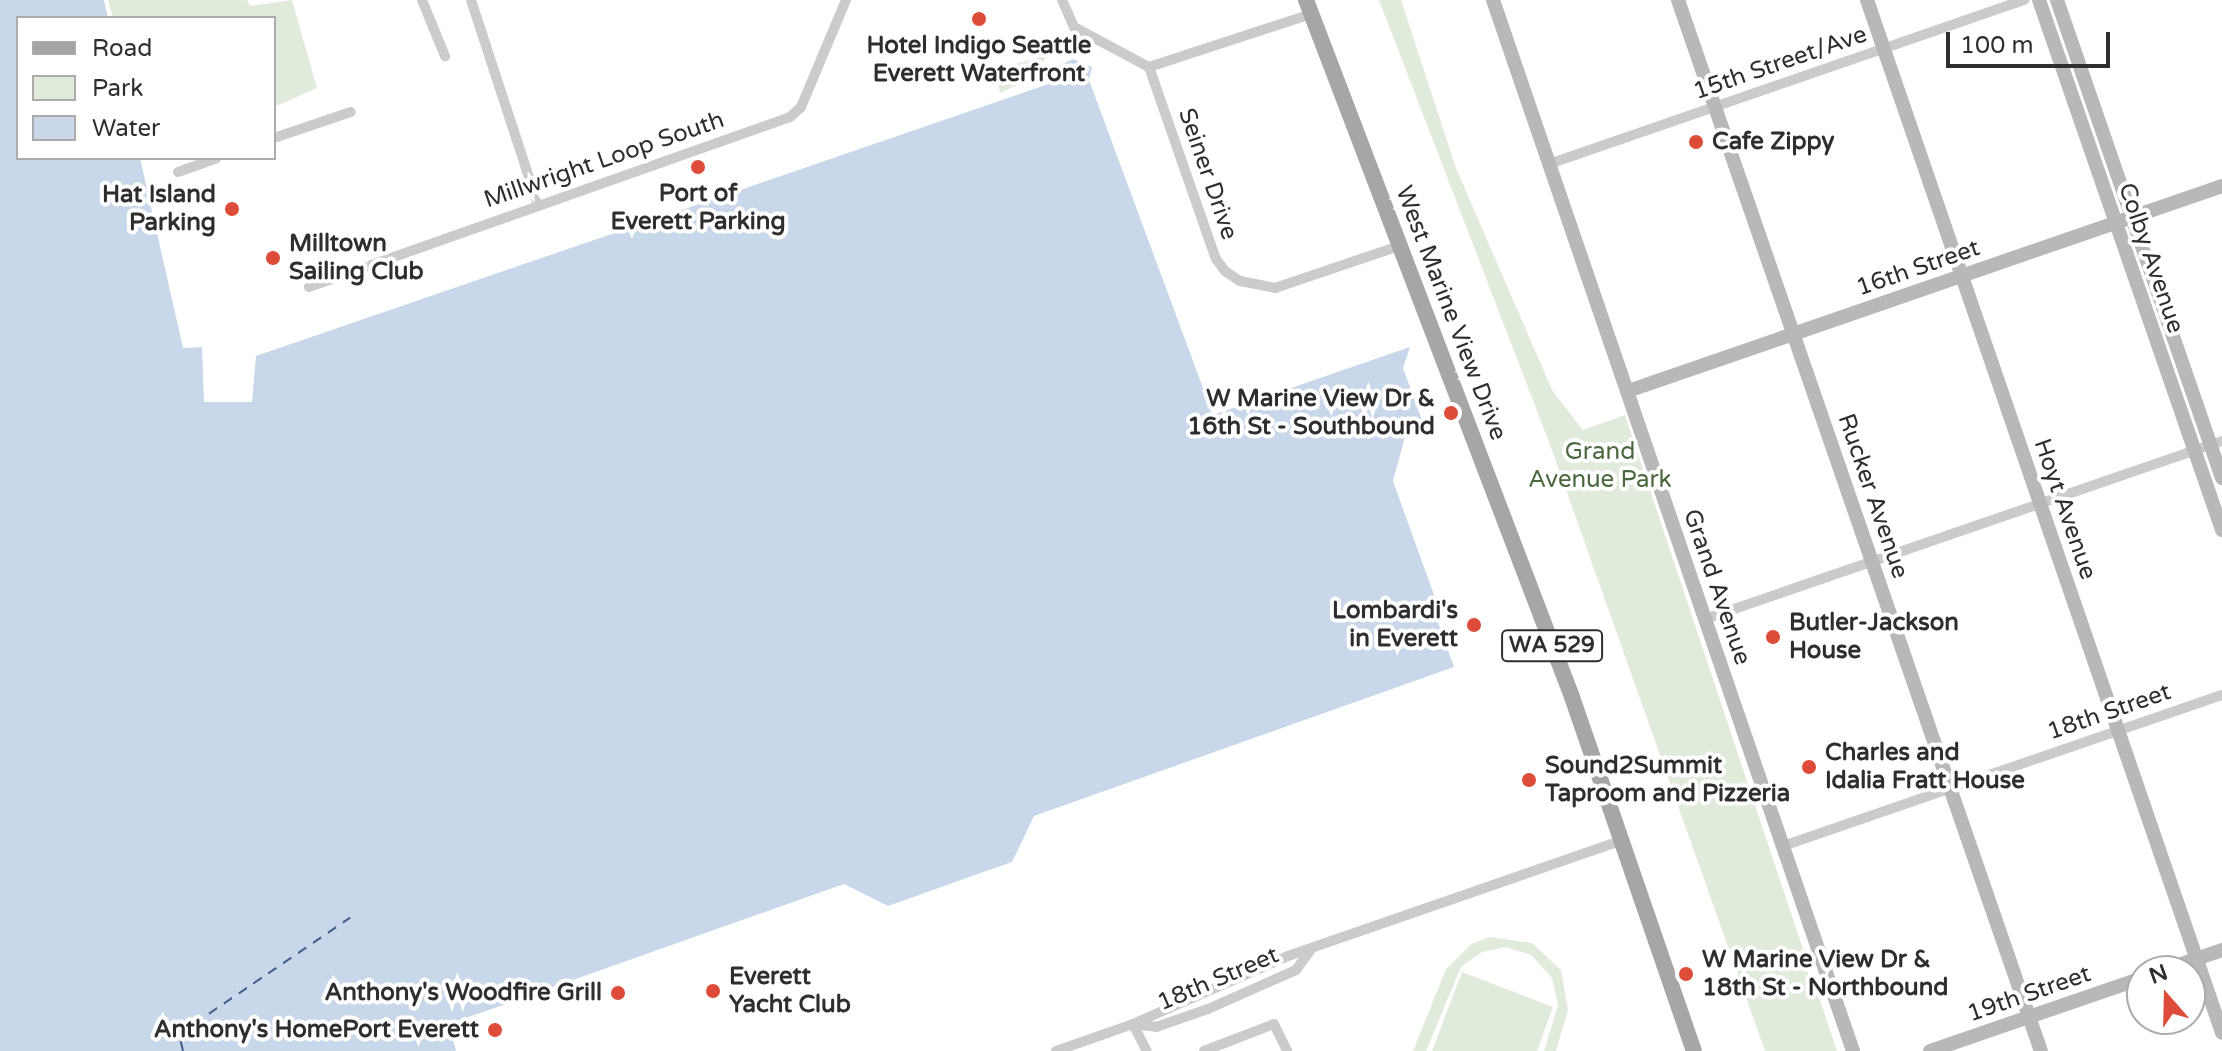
<!DOCTYPE html>
<html>
<head>
<meta charset="utf-8">
<style>
	body { margin:0 }
	#map { position:relative; width:2222px; height:1051px; overflow:hidden; background:#fff; font-family:"Varela Round",sans-serif }
	div>[style] { position:absolute }
	.green>* { inset:0; background:#e1ebdc }
	.water>* { inset:0; background:#c9d7ea }
	.ferry>* { height:2px; margin-top:-1px; transform-origin:0; background:repeating-linear-gradient(90deg,#405f8c 0 10px,transparent 0 18px) }
	.street>* { height:10px; margin:-5px; padding:0 5px; transform-origin:5px; border-radius:5px; background:#cbcbcb }
	.secondary>* { height:14px; margin:-7px; padding:0 7px; transform-origin:7px; border-radius:7px; background:#b8b8b8 }
	.primary>* { height:16px; margin:-8px; padding:0 8px; transform-origin:8px; border-radius:8px; background:#a6a6a6 }
	.dots>* { width:22px; height:22px; translate:-50% -50%; box-sizing:border-box; border:4px solid #fff; border-radius:50% }
	span { translate:-50% -50%; white-space:nowrap; text-align:center; line-height:1.15; -webkit-text-stroke:8px #fff; paint-order:stroke }
	.shield-label span { padding:2px 6px; background:#fff; border:2px solid; border-radius:6px; -webkit-text-stroke-width:0 }
	.shield-label { font-size:22px; color:#2e2e2e; font-weight:700 }
	.poi-label { font-size:24px; color:#2e2e2e; font-weight:700 }
	.left { translate:0 -50%; text-align:left }
	.right { translate:-100% -50%; text-align:right }
	.street-label { font-size:24px; color:#2e2e2e }
	.park-label { font-size:24px; color:#49683d }
	.legend { position:absolute; left:16px; top:16px; width:260px; height:144px; box-sizing:border-box; background:#fff; border:2px solid #ababab; margin:0; padding:10px 14px; list-style:none; font-size:24px; color:#2e2e2e }
	.legend li { display:flex; align-items:center; gap:16px; height:40px }
	.legend b { width:40px; border:2px solid #ababab }
	.north { position:absolute; left:2126px; top:955px; width:80px; height:80px; box-sizing:border-box; background:#fff; border:2px solid #ababab; border-radius:50%; rotate:340deg; font-size:22px; font-weight:700; line-height:32px; text-align:center; color:#2e2e2e }
	.north::after { content:''; display:block; margin:auto; width:28px; height:36px; background:#dd4c38; clip-path:polygon(50% 0,100% 100%,50% 72%,0 100%) }
	.scale { position:absolute; left:1946px; top:32px; width:164px; height:36px; box-sizing:border-box; border:4px solid #2e2e2e; border-top:0; padding-left:10px; font-size:24px; line-height:28px; white-space:nowrap; color:#2e2e2e; -webkit-text-stroke:6px #fff; paint-order:stroke }
</style>
</head>
<body>
<div id="map">
	<div class="green">
		<div style="clip-path:polygon(108px 0,247px 0,250px 6px,292px 0,317px 88px,274px 107px,274px 18px,113px 18px)"></div>
		<div style="clip-path:polygon(1379px 0,1401px 0,1456px 168px,1552px 390px,1583px 430px,1625px 415px,1837px 1051px,1765px 1051px,1549px 442px)"></div>
		<div style="clip-path:polygon(1049px 55px,1026px 81px,1000px 93px,997px 74px,1008px 66px)"></div>
		<div style="clip-path:polygon(1490px 937px,1532px 943px,1561px 970px,1568px 1010px,1556px 1051px,1544px 1051px,1558px 1005px,1552px 978px,1531px 955px,1506px 947px,1482px 952px,1461px 967px,1426px 1051px,1413px 1051px,1446px 969px,1471px 944px)"></div>
		<div style="clip-path:polygon(1462px 972px,1553px 1007px,1537px 1051px,1432px 1051px)"></div>
	</div>
	<div class="water">
		<div style="clip-path:polygon(0 0,104px 0,108px 18px,18px 18px,18px 158px,140px 158px,183px 348px,202px 347px,204px 402px,252px 402px,256px 356px,1075px 75px,1060px 65px,1073px 59px,1092px 67px,1089px 80px,1213px 415px,1410px 347px,1403px 368px,1424px 426px,1406px 433px,1393px 481px,1434px 595px,1432px 606px,1454px 667px,1034px 816px,1012px 862px,958px 881px,888px 906px,844px 884px,449px 1024px,456px 1051px,0 1051px)"></div>
	</div>
	<div class="ferry">
		<div style="left:183px;top:1051px;width:17px;rotate:-103deg"></div>
		<div style="left:179px;top:1034px;width:207px;rotate:-34.2deg"></div>
	</div>
	<div class="street">
		<div style="left:422px;top:0;width:61px;rotate:67.7deg"></div>
		<div style="left:471px;top:0;width:216px;rotate:71.9deg"></div>
		<div style="left:1062px;top:0;width:30px;rotate:66deg"></div>
		<div style="left:1074px;top:27px;width:85px;rotate:28.1deg"></div>
		<div style="left:1149px;top:67px;width:203px;rotate:70.8deg"></div>
		<div style="left:1216px;top:259px;width:15px;rotate:53deg"></div>
		<div style="left:1225px;top:271px;width:18px;rotate:34deg"></div>
		<div style="left:1240px;top:281px;width:36px;rotate:11deg"></div>
		<div style="left:1275px;top:288px;width:131px;rotate:-18.7deg"></div>
		<div style="left:1149px;top:67px;width:170px;rotate:-18.1deg"></div>
		<div style="left:274px;top:138px;width:81px;rotate:-18.7deg"></div>
		<div style="left:1549px;top:164px;width:503px;rotate:-19.05deg"></div>
		<div style="left:178px;top:172px;width:41px;rotate:-19.7deg"></div>
		<div style="left:309px;top:287px;width:510px;rotate:-19.46deg"></div>
		<div style="left:790px;top:117px;width:15px;rotate:-42deg"></div>
		<div style="left:801px;top:107px;width:116px;rotate:-67.2deg"></div>
		<div style="left:1705px;top:619px;width:547px;rotate:-19deg"></div>
		<div style="left:1783px;top:846px;width:464px;rotate:-19deg"></div>
		<div style="left:1133px;top:1024px;width:23px;rotate:7deg"></div>
		<div style="left:1156px;top:1027px;width:55px;rotate:-19.1deg"></div>
		<div style="left:1208px;top:1009px;width:96px;rotate:-23.9deg"></div>
		<div style="left:1296px;top:970px;width:26px;rotate:-54deg"></div>
		<div style="left:1133px;top:1024px;width:30px;rotate:63deg"></div>
		<div style="left:1056px;top:1051px;width:82px;rotate:-19.3deg"></div>
		<div style="left:1133px;top:1024px;width:169px;rotate:-23.7deg"></div>
		<div style="left:1288px;top:956px;width:352px;rotate:-19.1deg"></div>
		<div style="left:1204px;top:1051px;width:75px;rotate:-21.1deg"></div>
		<div style="left:1274px;top:1024px;width:30px;rotate:64deg"></div>
	</div>
	<div class="secondary">
		<div style="left:1493px;top:0;width:1111px;rotate:71.09deg"></div>
		<div style="left:1678px;top:0;width:1112px;rotate:70.95deg"></div>
		<div style="left:1867px;top:0;width:1092px;rotate:71.03deg"></div>
		<div style="left:2039px;top:0;width:561px;rotate:70.95deg"></div>
		<div style="left:2057px;top:0;width:506px;rotate:70.96deg"></div>
		<div style="left:1628px;top:391px;width:628px;rotate:-19.04deg"></div>
		<div style="left:2161px;top:971px;width:65px;rotate:-19deg"></div>
		<div style="left:1930px;top:1051px;width:224px;rotate:-19deg"></div>
	</div>
	<div class="primary">
		<div style="left:1306px;top:0;width:746px;rotate:69.11deg"></div>
		<div style="left:1572px;top:697px;width:374px;rotate:71deg"></div>
	</div>
	<div class="dots">
		<div style="left:979px;top:19px;background:#dd4c38"></div>
		<div style="left:1696px;top:142px;background:#dd4c38"></div>
		<div style="left:698px;top:167px;background:#dd4c38"></div>
		<div style="left:232px;top:209px;background:#dd4c38"></div>
		<div style="left:273px;top:258px;background:#dd4c38"></div>
		<div style="left:1451px;top:413px;background:#dd4c38"></div>
		<div style="left:1474px;top:625px;background:#dd4c38"></div>
		<div style="left:1773px;top:637px;background:#dd4c38"></div>
		<div style="left:1809px;top:767px;background:#dd4c38"></div>
		<div style="left:1529px;top:780px;background:#dd4c38"></div>
		<div style="left:1686px;top:974px;background:#dd4c38"></div>
		<div style="left:713px;top:991px;background:#dd4c38"></div>
		<div style="left:618px;top:993px;background:#dd4c38"></div>
		<div style="left:495px;top:1030px;background:#dd4c38"></div>
	</div>
	<div class="shield-label">
		<span style="left:1552px;top:646px">WA 529</span>
	</div>
	<div class="poi-label">
		<span style="left:979px;top:60px">Hotel Indigo Seattle<br>Everett Waterfront</span>
		<span class="left" style="left:1712px;top:142px">Cafe Zippy</span>
		<span style="left:698px;top:208px">Port of<br>Everett Parking</span>
		<span class="right" style="left:216px;top:209px">Hat Island<br>Parking</span>
		<span class="left" style="left:289px;top:258px">Milltown<br>Sailing Club</span>
		<span class="right" style="left:1435px;top:413px">W Marine View Dr &amp;<br>16th St - Southbound</span>
		<span class="right" style="left:1458px;top:625px">Lombardi's<br>in Everett</span>
		<span class="left" style="left:1789px;top:637px">Butler-Jackson<br>House</span>
		<span class="left" style="left:1825px;top:767px">Charles and<br>Idalia Fratt House</span>
		<span class="left" style="left:1545px;top:780px">Sound2Summit<br>Taproom and Pizzeria</span>
		<span class="left" style="left:1702px;top:974px">W Marine View Dr &amp;<br>18th St - Northbound</span>
		<span class="left" style="left:729px;top:991px">Everett<br>Yacht Club</span>
		<span class="right" style="left:602px;top:993px">Anthony's Woodfire Grill</span>
		<span class="right" style="left:479px;top:1030px">Anthony's HomePort Everett</span>
	</div>
	<div class="street-label">
		<span style="left:1780px;top:63px;rotate:-19deg">15th Street/Ave</span>
		<span style="left:604px;top:160px;rotate:-19deg">Millwright Loop South</span>
		<span style="left:1208px;top:174px;rotate:71deg">Seiner Drive</span>
		<span style="left:2151px;top:258px;rotate:71deg">Colby Avenue</span>
		<span style="left:1918px;top:268px;rotate:-19deg">16th Street</span>
		<span style="left:1451px;top:313px;rotate:69deg">West Marine View Drive</span>
		<span style="left:1873px;top:496px;rotate:71deg">Rucker Avenue</span>
		<span style="left:2065px;top:509px;rotate:71deg">Hoyt Avenue</span>
		<span style="left:1717px;top:587px;rotate:71deg">Grand Avenue</span>
		<span style="left:2109px;top:712px;rotate:-19deg">18th Street</span>
		<span style="left:1218px;top:979px;rotate:-23deg">18th Street</span>
		<span style="left:2029px;top:994px;rotate:-19deg">19th Street</span>
	</div>
	<div class="park-label">
		<span style="left:1600px;top:466px">Grand<br>Avenue Park</span>
	</div>
	<ul class="legend">
	<li><b style="height:10px;background:#a6a6a6"></b>Road</li>
	<li><b style="height:22px;background:#e1ebdc"></b>Park</li>
	<li><b style="height:22px;background:#c9d7ea"></b>Water</li>
	</ul>
	<div class="north">N</div>
	<div class="scale">100 m</div>
</div>
</body>
</html>
